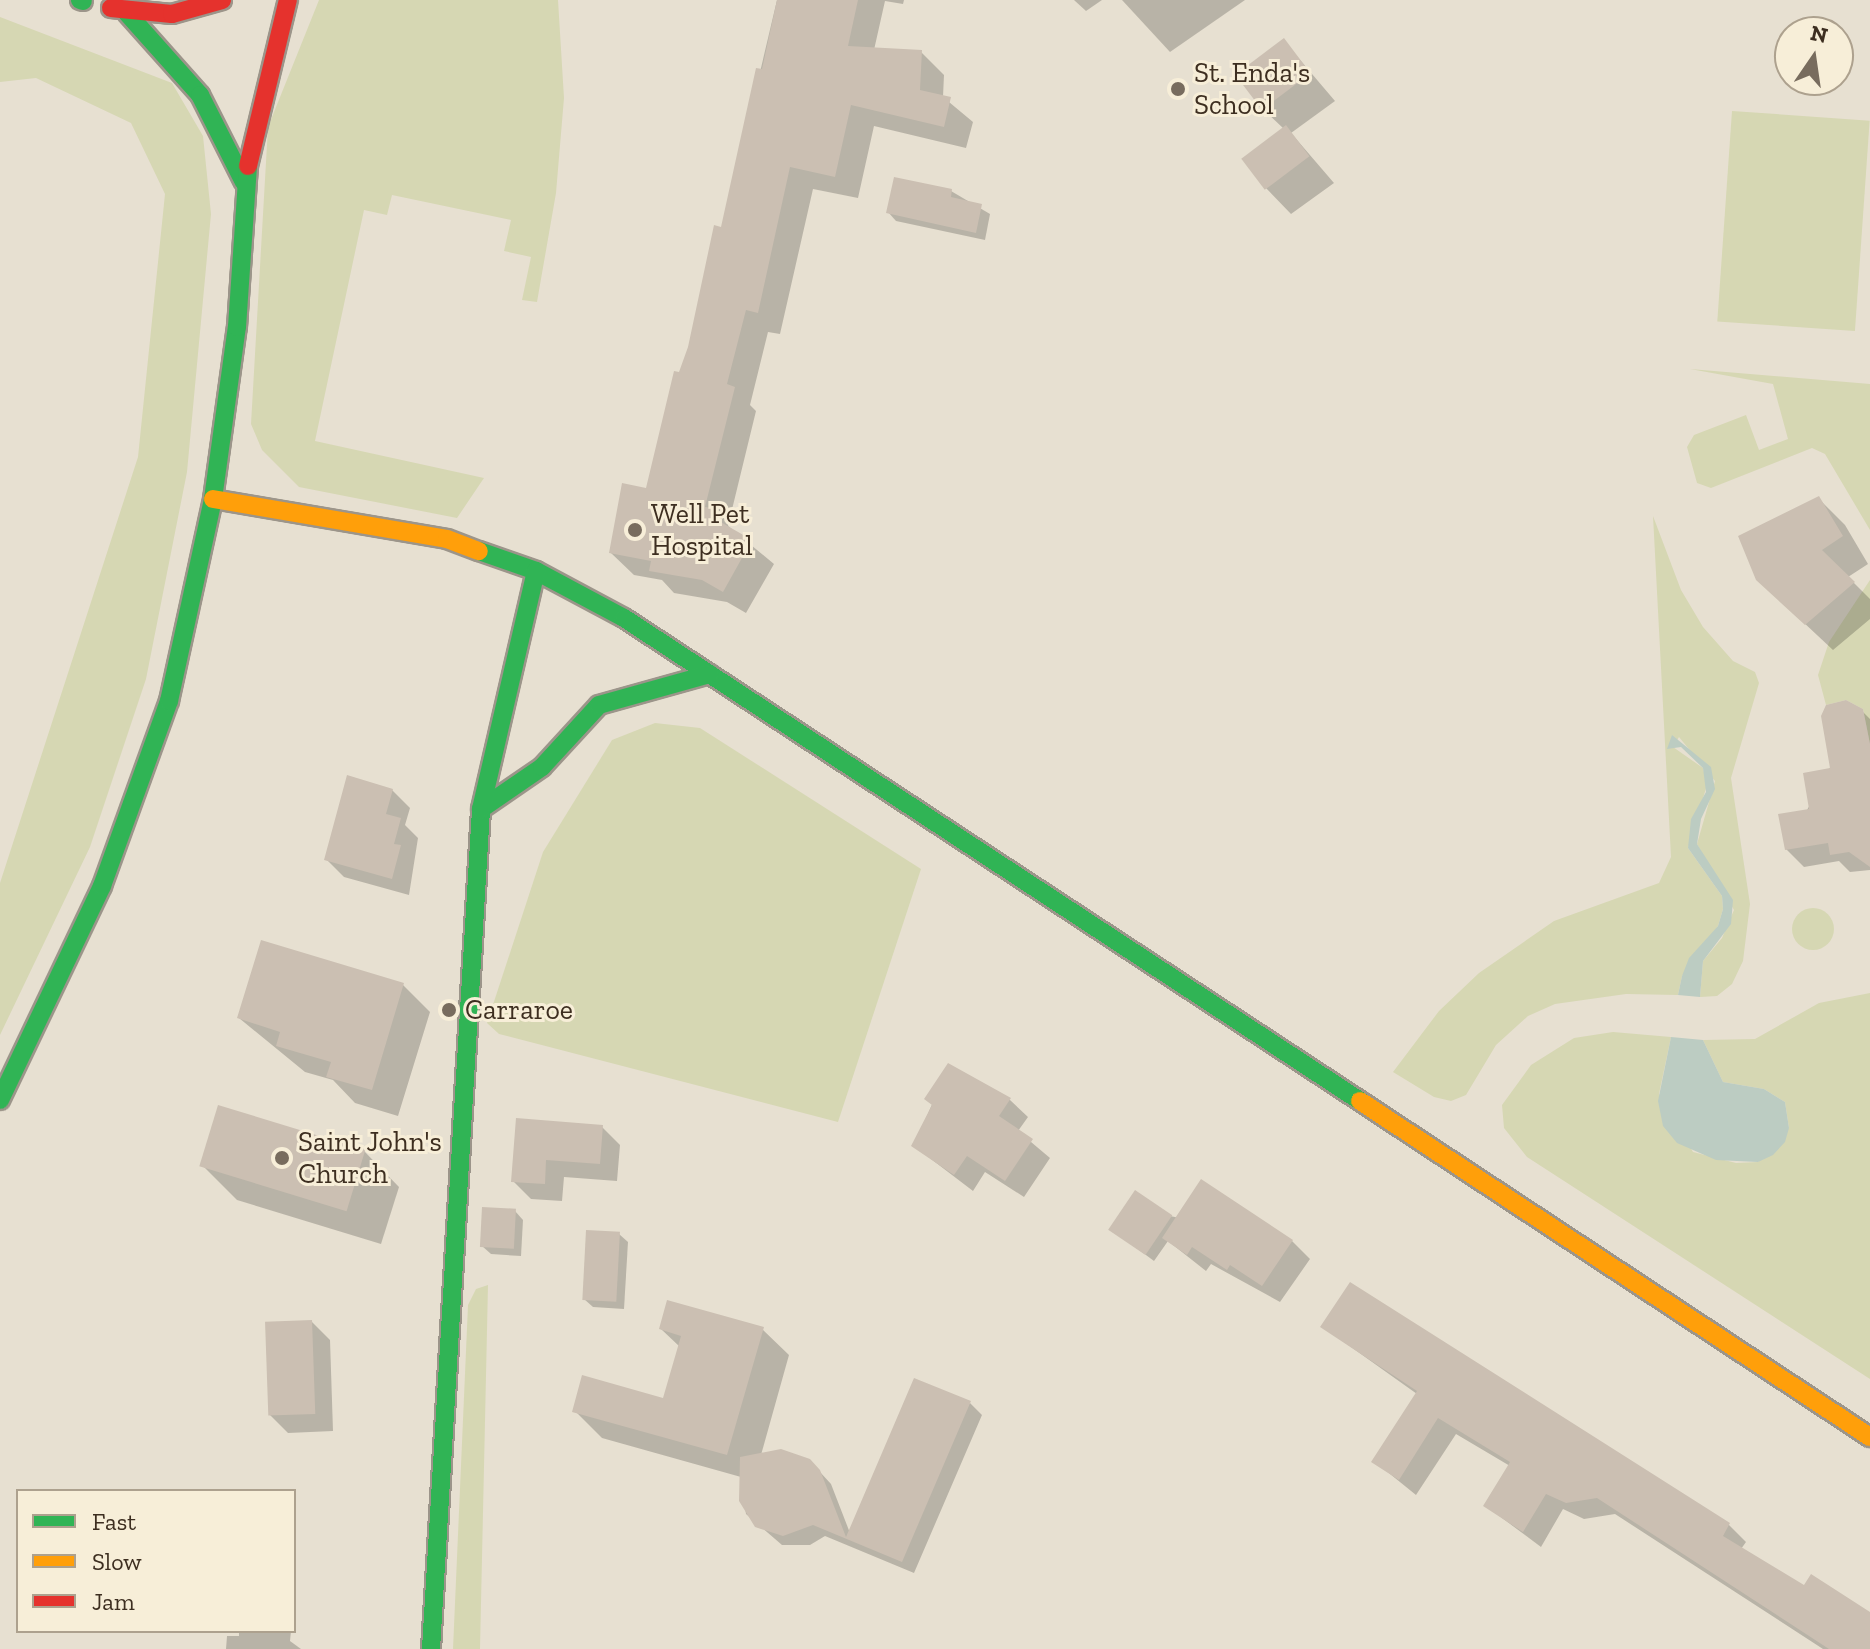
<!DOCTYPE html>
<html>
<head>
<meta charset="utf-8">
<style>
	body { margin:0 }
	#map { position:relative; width:1870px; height:1649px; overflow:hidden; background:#e7e0d1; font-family:"Zilla Slab",serif }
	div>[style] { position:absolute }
	.green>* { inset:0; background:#d6d7b3; transform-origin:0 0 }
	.round { border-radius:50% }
	.water>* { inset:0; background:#bcccc2 }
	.shadow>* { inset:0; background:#0003 }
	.building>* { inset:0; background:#cbbfb2; transform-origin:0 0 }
	.roads { filter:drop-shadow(2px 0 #9c958a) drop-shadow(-2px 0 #9c958a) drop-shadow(0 2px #9c958a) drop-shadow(0 -2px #9c958a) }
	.fast>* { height:18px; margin:-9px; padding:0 9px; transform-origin:9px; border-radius:9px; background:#30b455 }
	.slow>* { height:18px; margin:-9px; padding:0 9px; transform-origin:9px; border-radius:9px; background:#ff9f0a }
	.jam>* { height:18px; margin:-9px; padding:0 9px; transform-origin:9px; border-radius:9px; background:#e5322d }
	.dots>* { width:22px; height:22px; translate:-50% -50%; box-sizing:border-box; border:4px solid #f7eed8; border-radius:50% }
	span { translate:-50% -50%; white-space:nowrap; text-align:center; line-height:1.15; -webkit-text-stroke:6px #f7eed8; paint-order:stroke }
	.poi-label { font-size:28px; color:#3d2e20 }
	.left { translate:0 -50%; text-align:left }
	.legend { position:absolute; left:16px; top:1489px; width:280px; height:144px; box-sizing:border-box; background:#f7eed8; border:2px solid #ada18e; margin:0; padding:10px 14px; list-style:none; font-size:24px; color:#3d2e20 }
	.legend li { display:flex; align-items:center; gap:16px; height:40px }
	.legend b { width:40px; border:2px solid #ada18e }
	.north { position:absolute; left:1774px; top:16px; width:80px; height:80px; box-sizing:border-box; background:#f7eed8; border:2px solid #ada18e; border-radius:50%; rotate:13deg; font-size:22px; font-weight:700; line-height:32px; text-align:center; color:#3d2e20 }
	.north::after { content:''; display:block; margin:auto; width:28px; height:36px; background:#786c5e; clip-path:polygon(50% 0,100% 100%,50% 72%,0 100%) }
</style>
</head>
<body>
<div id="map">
	<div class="green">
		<div style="clip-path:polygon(319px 0,558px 0,564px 98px,556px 193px,537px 302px,522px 300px,531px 257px,504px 251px,511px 220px,392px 195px,387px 215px,364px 210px,315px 441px,484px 478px,457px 518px,299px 487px,262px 450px,251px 424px,268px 127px)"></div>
		<div style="clip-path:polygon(0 17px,172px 83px,203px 136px,211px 214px,187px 472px,146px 679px,90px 847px,0 1035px,0 883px,138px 457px,165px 194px,131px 123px,36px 78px,0 82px)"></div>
		<div style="left:1732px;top:111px;width:138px;height:211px;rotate:4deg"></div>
		<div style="clip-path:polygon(1690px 369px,1870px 384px,1870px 530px,1825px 454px,1812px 448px,1711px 488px,1697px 483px,1687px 447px,1694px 435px,1746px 415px,1759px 450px,1788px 439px,1773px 384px)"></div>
		<div style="clip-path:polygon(1653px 516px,1681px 590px,1703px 627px,1733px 661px,1755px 672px,1759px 683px,1731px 778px,1750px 904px,1743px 961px,1732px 984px,1717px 996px,1700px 997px,1703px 961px,1722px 938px,1734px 910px,1697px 844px,1715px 781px,1679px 737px,1673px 747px,1703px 768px,1707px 785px,1688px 848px,1722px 896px,1723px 909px,1718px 926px,1682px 976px,1678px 995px,1626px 994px,1555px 1004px,1528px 1016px,1496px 1045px,1466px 1095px,1451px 1101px,1434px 1097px,1393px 1072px,1439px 1011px,1479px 973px,1554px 921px,1659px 883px,1671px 857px)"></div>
		<div style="clip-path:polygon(1870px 580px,1870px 744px,1863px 709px,1846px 700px,1826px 705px,1818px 675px,1829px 642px)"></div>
		<div style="clip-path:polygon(655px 723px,700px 728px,921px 869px,838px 1122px,499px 1034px,487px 1023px,543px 852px,612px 740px)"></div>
		<div class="round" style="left:1792px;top:908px;width:42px;height:42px"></div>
		<div style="clip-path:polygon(1870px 993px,1870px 1379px,1527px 1157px,1504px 1128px,1502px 1105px,1531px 1065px,1574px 1038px,1613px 1032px,1671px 1037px,1659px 1094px,1693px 1152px,1736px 1163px,1758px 1162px,1789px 1128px,1785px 1102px,1764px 1089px,1723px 1082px,1703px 1040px,1755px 1039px,1819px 1003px)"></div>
		<div style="clip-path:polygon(488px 1285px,480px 1649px,453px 1649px,468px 1305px,476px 1289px)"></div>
	</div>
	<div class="water">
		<div style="clip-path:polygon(1672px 735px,1711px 767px,1715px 789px,1701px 819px,1697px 844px,1733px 900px,1731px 924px,1703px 961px,1700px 997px,1678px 995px,1682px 976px,1689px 958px,1718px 926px,1723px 909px,1722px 896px,1688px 848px,1691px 819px,1706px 792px,1703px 768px,1681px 747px,1667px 749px)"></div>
		<div style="clip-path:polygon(1671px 1037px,1703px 1040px,1723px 1082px,1764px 1089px,1785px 1102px,1789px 1128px,1785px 1142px,1773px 1155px,1758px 1162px,1716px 1160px,1677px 1143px,1663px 1126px,1658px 1101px)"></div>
	</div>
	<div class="shadow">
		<div style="clip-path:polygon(777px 0,904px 0,903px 4px,885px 1px,874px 50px,921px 52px,944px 75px,943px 97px,973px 122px,966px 148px,874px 126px,858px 198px,813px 189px,780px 334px,768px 332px,750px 405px,756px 411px,728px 526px,774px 564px,746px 613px,727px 602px,674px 593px,662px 580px,634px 575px,611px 553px,647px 490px,723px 229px)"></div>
		<div style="clip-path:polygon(1074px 0,1102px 0,1086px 11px)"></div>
		<div style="clip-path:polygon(1122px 0,1245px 0,1170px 52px)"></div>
		<div style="clip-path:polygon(1284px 41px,1335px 101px,1291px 133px,1334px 183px,1291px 214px,1265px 187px,1284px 129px,1262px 108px)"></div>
		<div style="clip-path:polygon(951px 191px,990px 214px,985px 240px,896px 221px,888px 212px)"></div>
		<div style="clip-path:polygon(1818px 498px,1845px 525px,1868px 564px,1848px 577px,1870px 599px,1870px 619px,1833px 650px,1786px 606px)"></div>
		<div style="clip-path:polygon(1861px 710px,1870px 719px,1870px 870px,1850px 872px,1839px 861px,1804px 867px,1786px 849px)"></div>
		<div style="clip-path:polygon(392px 790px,410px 808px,405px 825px,418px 838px,409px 895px,344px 877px,326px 859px)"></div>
		<div style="clip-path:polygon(403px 985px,430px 1012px,398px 1116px,355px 1103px,333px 1080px,305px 1072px,239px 1018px)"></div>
		<div style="clip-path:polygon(949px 1065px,1010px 1100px,1028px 1117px,1018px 1131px,1050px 1158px,1024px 1197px,985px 1172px,973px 1191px,914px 1146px)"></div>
		<div style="clip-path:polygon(518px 1120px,602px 1127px,620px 1145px,617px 1181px,564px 1177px,562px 1201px,531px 1199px,513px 1181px)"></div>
		<div style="clip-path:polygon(364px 1151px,399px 1187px,381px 1244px,237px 1200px,202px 1165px)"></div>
		<div style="clip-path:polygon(515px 1211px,523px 1220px,521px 1256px,491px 1254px,482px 1246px)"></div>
		<div style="clip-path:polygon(1170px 1216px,1292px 1241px,1310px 1259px,1280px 1302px,1211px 1264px,1206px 1271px,1168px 1241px,1154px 1261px,1111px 1229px)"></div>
		<div style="clip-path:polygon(619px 1234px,628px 1242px,624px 1309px,593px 1307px,584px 1299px)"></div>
		<div style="clip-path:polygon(312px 1322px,330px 1340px,333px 1431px,288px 1433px,270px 1415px)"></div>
		<div style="clip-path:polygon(1323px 1327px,1729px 1525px,1746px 1542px,1741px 1549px,1804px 1588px,1870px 1617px,1870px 1649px,1823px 1649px,1615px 1514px,1584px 1519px,1563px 1509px,1541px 1547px,1486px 1506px,1510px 1466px,1456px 1434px,1416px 1495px,1374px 1461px,1417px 1394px)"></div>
		<div style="clip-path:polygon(661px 1329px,762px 1329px,789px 1355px,761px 1455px,809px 1460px,831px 1484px,850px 1533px,970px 1403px,982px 1415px,914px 1573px,825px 1536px,810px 1545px,782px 1545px,746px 1514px,741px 1477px,602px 1438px,575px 1411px,664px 1400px,680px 1347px)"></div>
		<div style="clip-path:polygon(239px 1631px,291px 1631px,290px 1641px,301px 1649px,226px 1649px,227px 1636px,239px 1636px)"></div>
	</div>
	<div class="building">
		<div style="clip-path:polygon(777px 0,858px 0,848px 46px,922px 50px,920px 90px,951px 97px,944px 127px,851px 105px,835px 177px,790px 167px,758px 313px,746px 310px,727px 384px,735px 387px,705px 507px,713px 508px,712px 517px,752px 540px,723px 592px,702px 580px,649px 571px,651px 561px,609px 553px,622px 483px,646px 488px,674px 371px,679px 372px,688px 347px,714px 225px,721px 227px,756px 68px,762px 69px)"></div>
		<div style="left:1284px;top:38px;width:44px;height:61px;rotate:53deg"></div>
		<div style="left:1286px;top:125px;width:39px;height:56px;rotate:53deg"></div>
		<div style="clip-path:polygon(894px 177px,952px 189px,951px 197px,982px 204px,976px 233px,886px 213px)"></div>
		<div style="clip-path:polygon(1819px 496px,1843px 536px,1822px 550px,1855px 582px,1805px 625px,1756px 580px,1738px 536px)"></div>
		<div style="clip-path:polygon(1846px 700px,1863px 709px,1870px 744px,1870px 867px,1849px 852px,1830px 855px,1828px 843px,1785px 850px,1778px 814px,1809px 809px,1803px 773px,1830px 768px,1821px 716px,1826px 705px)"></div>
		<div style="clip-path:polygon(347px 775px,393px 789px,386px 814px,401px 818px,394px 844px,401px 845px,392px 879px,324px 860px)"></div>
		<div style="clip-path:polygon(261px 940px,404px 983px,372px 1090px,326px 1077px,331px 1062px,276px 1046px,280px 1032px,237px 1018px)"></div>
		<div style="clip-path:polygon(948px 1063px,1011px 1098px,999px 1116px,1033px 1139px,1005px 1181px,967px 1156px,954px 1175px,911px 1146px,932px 1105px,924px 1099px)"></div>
		<div style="left:218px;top:1105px;width:154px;height:64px;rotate:17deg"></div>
		<div style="clip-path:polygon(516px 1118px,603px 1125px,600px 1164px,546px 1160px,545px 1184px,511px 1182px)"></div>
		<div style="clip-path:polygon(1201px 1179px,1293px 1240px,1262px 1286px,1230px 1265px,1227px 1270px,1192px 1247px,1187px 1255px,1162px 1238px)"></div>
		<div style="left:1135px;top:1190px;width:45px;height:48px;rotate:34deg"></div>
		<div style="left:482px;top:1207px;width:34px;height:40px;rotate:3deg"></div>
		<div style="left:586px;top:1230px;width:34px;height:70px;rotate:3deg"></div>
		<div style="clip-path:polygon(1350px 1282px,1730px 1523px,1723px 1536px,1804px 1585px,1811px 1574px,1870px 1612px,1870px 1649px,1829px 1649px,1597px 1498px,1566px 1503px,1546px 1494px,1523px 1532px,1483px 1506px,1510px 1462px,1438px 1418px,1399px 1480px,1371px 1462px,1417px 1391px,1320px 1327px)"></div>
		<div style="clip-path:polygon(667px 1300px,764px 1327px,727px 1455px,572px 1412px,582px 1375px,663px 1398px,681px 1336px,659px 1329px)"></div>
		<div style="left:312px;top:1320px;width:94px;height:47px;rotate:88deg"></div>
		<div style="clip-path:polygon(914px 1378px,971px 1401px,902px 1562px,813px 1525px,783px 1536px,755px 1527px,739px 1501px,740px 1457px,781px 1449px,810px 1459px,820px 1470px,846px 1537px)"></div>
	</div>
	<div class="roads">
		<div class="fast">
			<div style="left:80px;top:0;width:3px;rotate:18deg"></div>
			<div style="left:127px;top:13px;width:110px;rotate:48.3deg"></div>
			<div style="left:200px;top:95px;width:97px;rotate:63.2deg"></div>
			<div style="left:479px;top:551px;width:60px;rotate:19.3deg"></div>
			<div style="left:536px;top:571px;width:100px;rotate:28.1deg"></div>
			<div style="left:624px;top:618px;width:880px;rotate:33.27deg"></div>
			<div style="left:481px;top:809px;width:74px;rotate:-34.5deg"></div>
			<div style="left:542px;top:767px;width:84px;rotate:-47.4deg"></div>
			<div style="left:599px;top:705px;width:115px;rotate:-15.6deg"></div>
			<div style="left:0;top:1100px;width:237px;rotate:-64.5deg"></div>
			<div style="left:102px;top:886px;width:197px;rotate:-70.1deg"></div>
			<div style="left:169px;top:701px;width:207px;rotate:-77.7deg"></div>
			<div style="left:213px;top:499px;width:174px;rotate:-82.1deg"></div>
			<div style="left:237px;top:327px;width:161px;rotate:-86.1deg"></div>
			<div style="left:431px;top:1649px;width:841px;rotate:-86.59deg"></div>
			<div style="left:481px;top:809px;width:244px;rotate:-77deg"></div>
		</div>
		<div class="slow">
			<div style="left:213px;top:499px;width:237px;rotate:9.7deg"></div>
			<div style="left:447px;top:539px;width:34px;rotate:21deg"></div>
			<div style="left:1360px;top:1101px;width:611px;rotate:33.38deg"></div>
		</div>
		<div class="jam">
			<div style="left:111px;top:8px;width:61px;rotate:5.6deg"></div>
			<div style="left:172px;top:14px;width:52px;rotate:-15.6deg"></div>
			<div style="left:248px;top:166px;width:171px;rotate:-76.5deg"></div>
		</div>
	</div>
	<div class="dots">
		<div style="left:1178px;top:89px;background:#786c5e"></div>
		<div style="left:635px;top:530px;background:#786c5e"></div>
		<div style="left:449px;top:1010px;background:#786c5e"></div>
		<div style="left:282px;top:1158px;background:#786c5e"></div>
	</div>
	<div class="poi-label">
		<span class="left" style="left:1194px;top:89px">St. Enda's<br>School</span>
		<span class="left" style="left:651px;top:530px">Well Pet<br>Hospital</span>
		<span class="left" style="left:465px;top:1010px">Carraroe</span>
		<span class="left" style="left:298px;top:1158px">Saint John's<br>Church</span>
	</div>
	<ul class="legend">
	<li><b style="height:10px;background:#30b455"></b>Fast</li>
	<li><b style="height:10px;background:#ff9f0a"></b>Slow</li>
	<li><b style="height:10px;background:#e5322d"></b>Jam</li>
	</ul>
	<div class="north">N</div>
</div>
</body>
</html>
